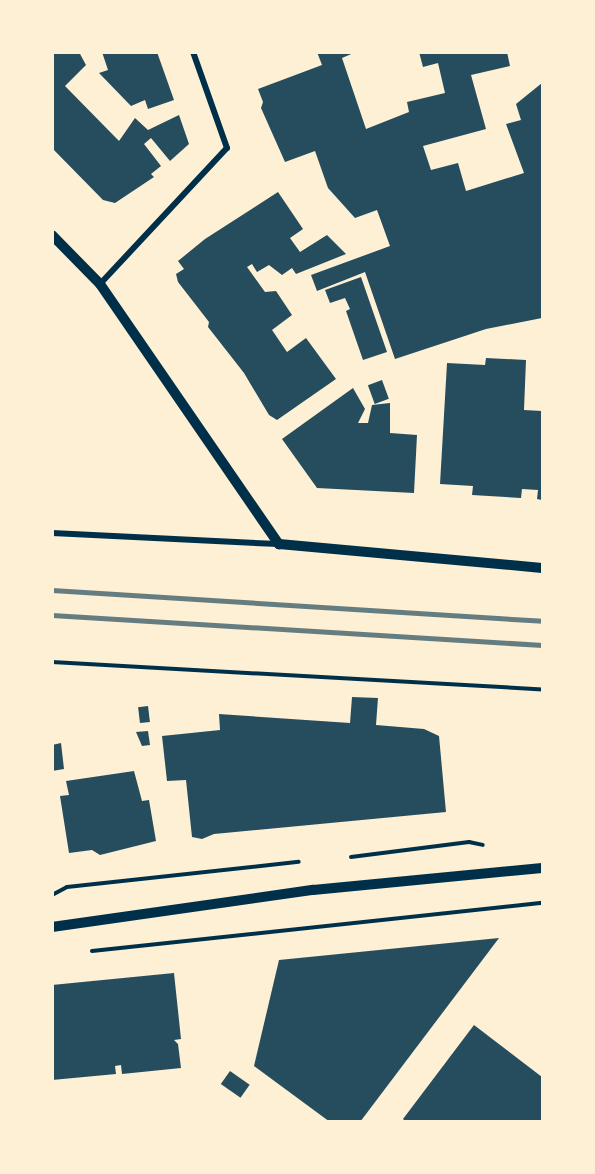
<!DOCTYPE html>
<html>
<head>
<meta charset="utf-8">
<style>
	body { margin:0 }
	#map { position:relative; width:595px; height:1174px; overflow:hidden; background:#fdf0d5; font-family:"Asap Condensed",sans-serif }
	div>[style] { position:absolute }
	.building>* { inset:0; background:#264d5e; transform-origin:0 0 }
	.path>* { height:4px; margin:-2px; padding:0 2px; transform-origin:2px; border-radius:2px; background:#003049 }
	.minor>* { height:6px; margin:-3px; padding:0 3px; transform-origin:3px; border-radius:3px; background:#003049 }
	.tertiary>* { height:10px; margin:-5px; padding:0 5px; transform-origin:5px; border-radius:5px; background:#003049 }
	.rail>* { height:4.5px; margin:-2.25px; padding:0 2.25px; transform-origin:2.25px; border-radius:2.25px; background:#657d81 }
	span { translate:-50% -50%; white-space:nowrap; text-align:center; line-height:1.15; -webkit-text-stroke:4.5px #fdf0d5; paint-order:stroke }
	.frame { position:absolute; inset:0; border:54px solid #fdf0d5; pointer-events:none }
</style>
</head>
<body>
<div id="map">
	<div class="building">
		<div style="clip-path:polygon(52px 52px,79px 52px,86px 65px,65px 86px,119px 141px,135px 118px,148px 130px,179px 115px,189px 144px,170px 161px,151px 138px,144px 144px,161px 166px,151px 174px,154px 177px,115px 203px,103px 200px,52px 148px)"></div>
		<div style="clip-path:polygon(102px 52px,157px 52px,174px 100px,148px 109px,145px 100px,131px 106px,99px 73px,108px 70px)"></div>
		<div style="clip-path:polygon(317px 52px,356px 52px,342px 58px,366px 129px,409px 112px,407px 102px,445px 93px,438px 63px,423px 67px,419px 52px,507px 52px,510px 66px,471px 75px,486px 129px,423px 146px,431px 170px,458px 163px,466px 191px,524px 173px,506px 124px,521px 120px,516px 104px,542px 83px,542px 318px,486px 329px,395px 359px,365px 272px,317px 291px,311px 275px,390px 246px,377px 210px,355px 218px,328px 188px,315px 151px,285px 162px,261px 108px,263px 102px,258px 89px,322px 65px)"></div>
		<div style="clip-path:polygon(278px 192px,303px 229px,290px 238px,300px 252px,327px 235px,346px 254px,296px 274px,292px 268px,282px 275px,269px 265px,257px 272px,252px 264px,247px 267px,265px 292px,276px 291px,292px 315px,272px 330px,287px 352px,306px 338px,336px 379px,277px 420px,269px 415px,244px 373px,208px 327px,209px 322px,178px 282px,176px 274px,184px 269px,178px 261px,205px 239px)"></div>
		<div style="clip-path:polygon(361px 277px,387px 352px,363px 360px,346px 311px,350px 309px,345px 298px,330px 303px,325px 290px)"></div>
		<div style="clip-path:polygon(486px 358px,526px 360px,524px 410px,542px 411px,542px 500px,537px 499px,538px 490px,522px 489px,521px 498px,472px 495px,473px 486px,440px 484px,447px 363px,485px 365px)"></div>
		<div style="left:382px;top:380px;width:20px;height:15px;rotate:70deg"></div>
		<div style="clip-path:polygon(353px 388px,365px 409px,358px 423px,368px 423px,372px 405px,390px 403px,390px 433px,417px 435px,414px 493px,317px 488px,282px 439px)"></div>
		<div style="clip-path:polygon(352px 697px,378px 698px,376px 725px,424px 729px,439px 736px,446px 812px,214px 834px,202px 839px,192px 837px,186px 780px,167px 781px,162px 736px,220px 730px,219px 714px,350px 723px)"></div>
		<div style="left:148px;top:706px;width:16px;height:10px;rotate:83deg"></div>
		<div style="clip-path:polygon(148px 731px,150px 745px,142px 746px,136px 732px)"></div>
		<div style="clip-path:polygon(61px 743px,64px 769px,52px 771px,52px 745px)"></div>
		<div style="clip-path:polygon(134px 771px,142px 801px,149px 800px,156px 841px,100px 855px,92px 850px,69px 853px,60px 796px,69px 795px,66px 781px)"></div>
		<div style="clip-path:polygon(499px 938px,360px 1122px,330px 1122px,254px 1066px,279px 960px)"></div>
		<div style="clip-path:polygon(174px 973px,181px 1039px,174px 1040px,178px 1044px,181px 1068px,122px 1074px,121px 1065px,115px 1066px,116px 1074px,52px 1080px,52px 985px)"></div>
		<div style="clip-path:polygon(474px 1025px,542px 1077px,542px 1122px,406px 1122px,403px 1119px)"></div>
		<div style="left:230px;top:1071px;width:24px;height:16px;rotate:35deg"></div>
	</div>
	<div class="path">
		<div style="left:52px;top:662px;width:491px;rotate:3.2deg"></div>
		<div style="left:351px;top:857px;width:119px;rotate:-7.2deg"></div>
		<div style="left:469px;top:842px;width:14px;rotate:12deg"></div>
		<div style="left:52px;top:895px;width:17px;rotate:-28deg"></div>
		<div style="left:67px;top:887px;width:233px;rotate:-6.2deg"></div>
		<div style="left:92px;top:951px;width:453px;rotate:-6.1deg"></div>
	</div>
	<div class="minor">
		<div style="left:100px;top:284px;width:186px;rotate:-47deg"></div>
		<div style="left:227px;top:148px;width:102px;rotate:-109.5deg"></div>
		<div style="left:52px;top:533px;width:227px;rotate:2.8deg"></div>
	</div>
	<div class="tertiary">
		<div style="left:52px;top:235px;width:69px;rotate:45.6deg"></div>
		<div style="left:100px;top:284px;width:316px;rotate:55.5deg"></div>
		<div style="left:279px;top:544px;width:264px;rotate:5.2deg"></div>
		<div style="left:52px;top:927px;width:264px;rotate:-8.1deg"></div>
		<div style="left:313px;top:890px;width:230px;rotate:-5.5deg"></div>
	</div>
	<div class="rail">
		<div style="left:52px;top:590px;width:491px;rotate:3.6deg"></div>
		<div style="left:52px;top:615px;width:491px;rotate:3.5deg"></div>
	</div>
	<div class="frame"></div>
</div>
</body>
</html>
